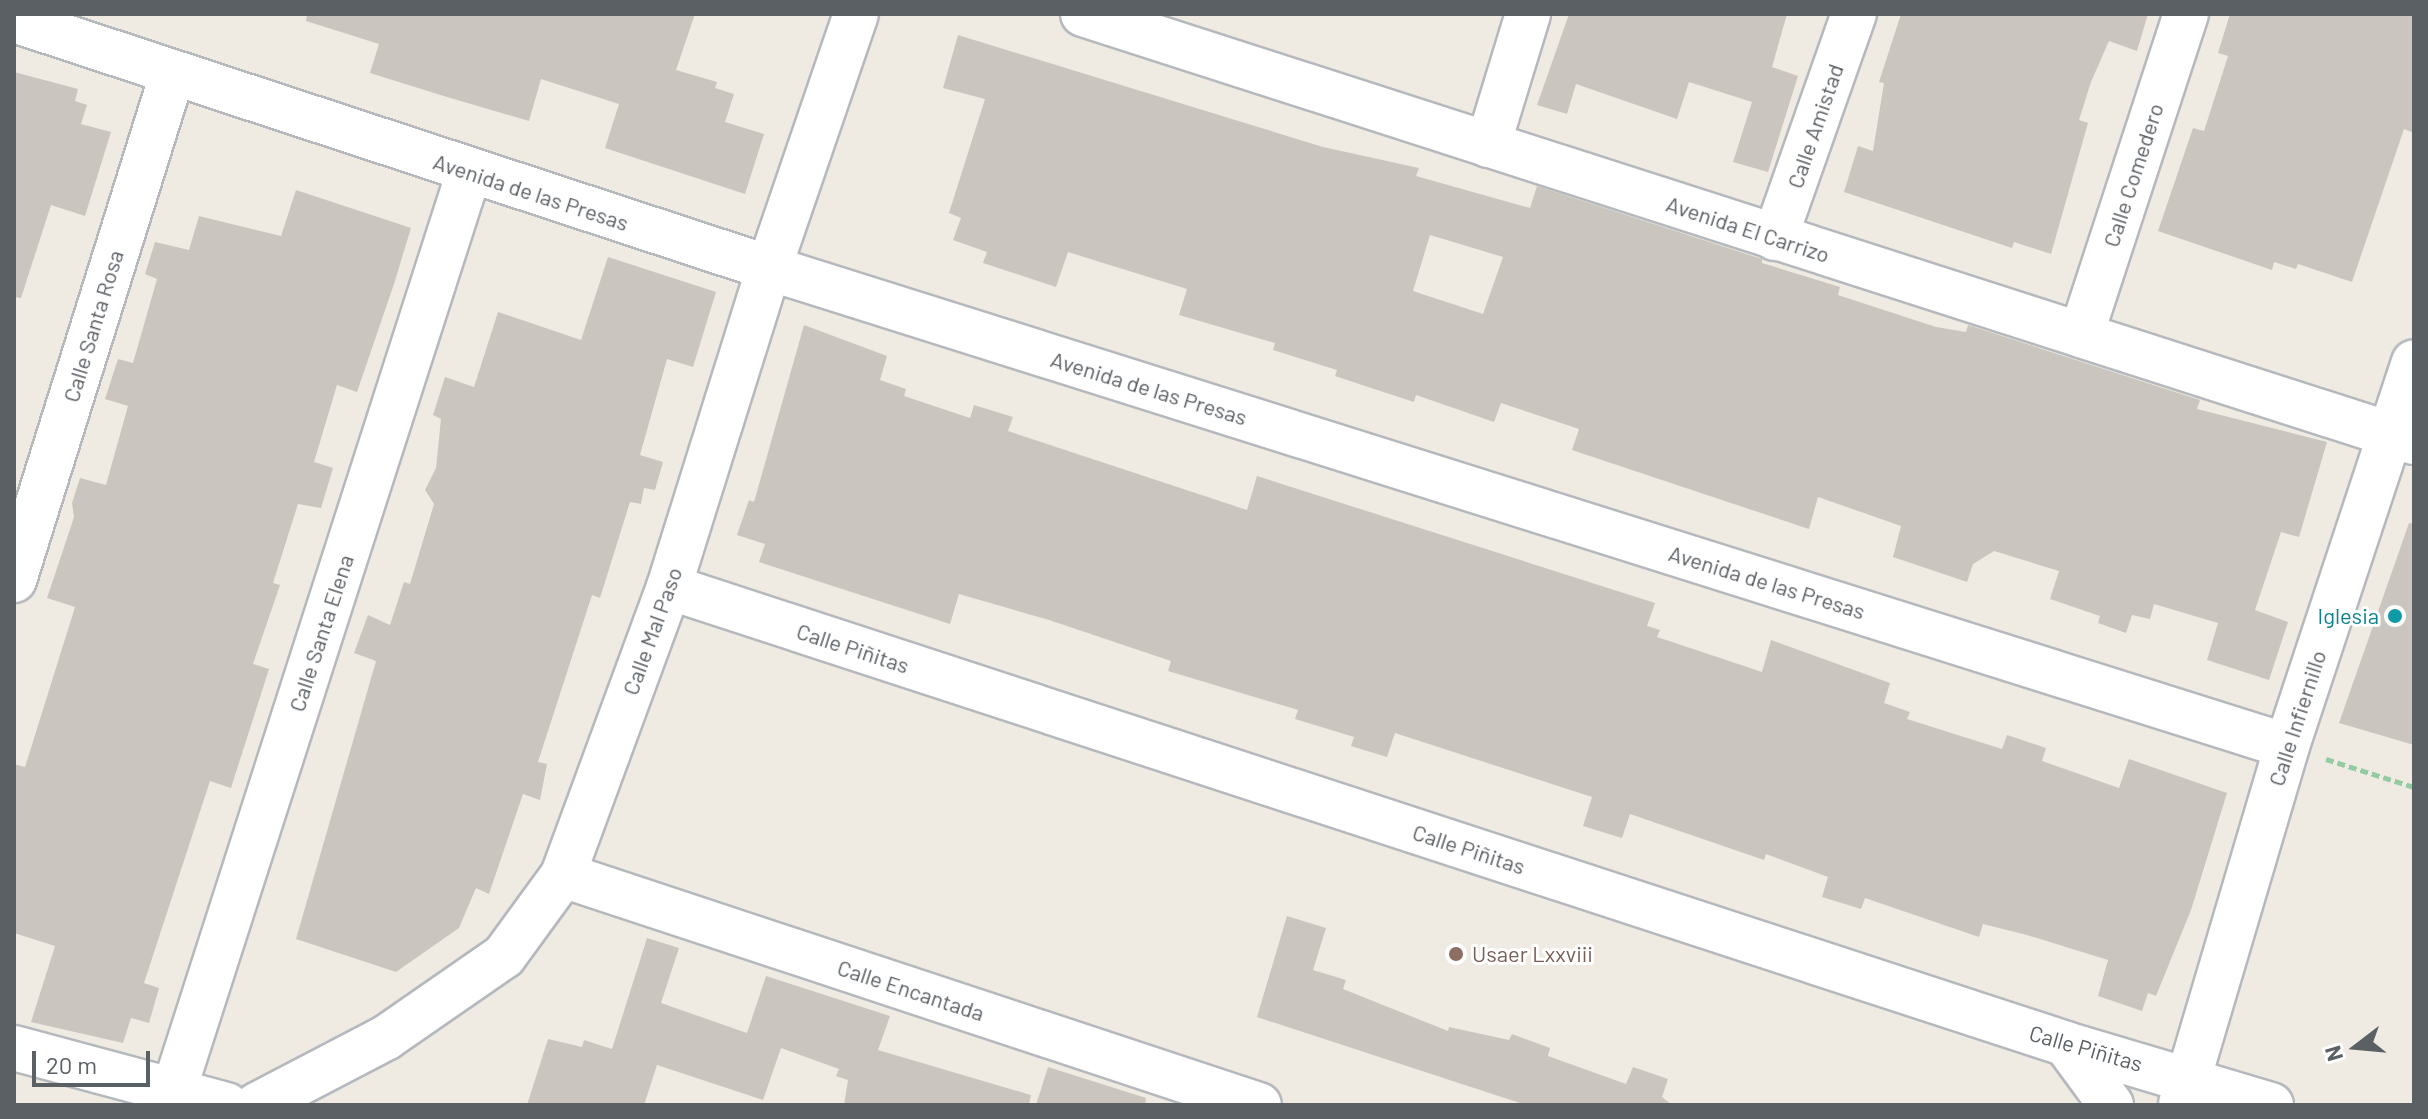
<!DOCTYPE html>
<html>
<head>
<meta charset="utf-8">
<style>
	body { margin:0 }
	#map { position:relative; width:2428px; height:1119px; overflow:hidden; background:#efebe2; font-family:Barlow,sans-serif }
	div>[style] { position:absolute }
	.building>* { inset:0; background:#cac6bf }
	.path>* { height:5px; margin-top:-2.5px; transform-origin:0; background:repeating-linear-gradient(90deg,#95cba2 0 8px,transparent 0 12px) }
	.roads { filter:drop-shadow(2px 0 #b5b9be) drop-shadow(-2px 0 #b5b9be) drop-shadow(0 2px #b5b9be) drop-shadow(0 -2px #b5b9be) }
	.minor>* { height:44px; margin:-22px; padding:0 22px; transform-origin:22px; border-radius:22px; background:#fff }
	.dots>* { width:22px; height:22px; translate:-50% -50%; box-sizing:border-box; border:4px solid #fff; border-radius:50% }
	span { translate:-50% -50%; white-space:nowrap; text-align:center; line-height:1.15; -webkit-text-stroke:6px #fff; paint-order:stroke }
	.street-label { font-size:22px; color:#5b6065 }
	.culture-label { font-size:22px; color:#0d838f }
	.right { translate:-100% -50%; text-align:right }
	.education-label { font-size:22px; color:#785e54 }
	.left { translate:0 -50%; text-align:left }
	.frame { position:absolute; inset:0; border:16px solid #5b6065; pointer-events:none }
	.north { position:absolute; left:2316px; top:1007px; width:80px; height:80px; -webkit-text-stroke:6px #fff; paint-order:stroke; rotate:254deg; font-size:22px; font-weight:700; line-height:32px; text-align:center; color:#5b6065 }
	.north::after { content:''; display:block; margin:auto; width:28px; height:36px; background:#5b6065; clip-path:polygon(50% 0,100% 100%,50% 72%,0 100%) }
	.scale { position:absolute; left:32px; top:1051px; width:118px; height:36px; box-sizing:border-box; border:4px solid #5b6065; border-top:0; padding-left:10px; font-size:24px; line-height:28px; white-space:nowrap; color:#5b6065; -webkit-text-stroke:6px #fff; paint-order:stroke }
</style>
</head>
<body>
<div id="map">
	<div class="building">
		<div style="clip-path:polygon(307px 14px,695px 14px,676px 70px,717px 82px,715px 88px,734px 94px,725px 122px,764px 134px,745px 194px,605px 148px,619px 104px,541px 79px,529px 121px,447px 97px,370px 73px,379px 44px,306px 21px)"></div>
		<div style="clip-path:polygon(1569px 14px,1787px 14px,1772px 67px,1798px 76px,1768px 172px,1733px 162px,1752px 102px,1689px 82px,1677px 119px,1576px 84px,1567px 114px,1537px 105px)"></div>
		<div style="clip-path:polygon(1901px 14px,2148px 14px,2137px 51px,2109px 41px,2091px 82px,2079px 120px,2088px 123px,2051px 254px,2014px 242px,2012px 248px,1844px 192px,1858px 146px,1873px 151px,1884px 83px,1879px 82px)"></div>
		<div style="clip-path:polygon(2230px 14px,2414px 14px,2414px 133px,2404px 129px,2352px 282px,2298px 264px,2296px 269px,2274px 262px,2272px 270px,2158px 231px,2193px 128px,2204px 131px,2228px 56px,2218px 53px)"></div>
		<div style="clip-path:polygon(evenodd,958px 35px,1323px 147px,1419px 168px,1416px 176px,1530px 208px,1537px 186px,1762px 259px,1762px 263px,1840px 287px,1838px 295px,1936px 327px,1966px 332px,1968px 325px,2200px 400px,2197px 409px,2327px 442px,2299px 537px,2281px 532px,2255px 610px,2288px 622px,2269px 680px,2207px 660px,2218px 623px,2154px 604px,2150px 619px,2132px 615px,2126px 633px,2098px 623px,2100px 616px,2050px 599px,2059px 571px,1994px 551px,1973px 564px,1967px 582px,1893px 557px,1901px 526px,1818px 497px,1809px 529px,1572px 450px,1579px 429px,1501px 403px,1494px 422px,1416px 395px,1414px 402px,1374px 389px,1335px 376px,1337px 370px,1273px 350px,1275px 343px,1179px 315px,1187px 289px,1068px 252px,1056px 287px,983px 263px,987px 252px,953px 240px,961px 218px,949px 213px,985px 99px,943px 88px,958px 35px,1430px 235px,1503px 257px,1483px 314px,1413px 291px,1430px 235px)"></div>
		<div style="clip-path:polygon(14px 72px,78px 89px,75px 101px,87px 105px,81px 124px,111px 132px,85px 216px,51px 205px,21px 298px,14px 297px)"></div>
		<div style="clip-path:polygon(296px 190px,411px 228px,394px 284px,357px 392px,337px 385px,314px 462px,333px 468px,321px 508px,298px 504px,273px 583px,280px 585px,253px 664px,269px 669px,231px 788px,210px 781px,144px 983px,159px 988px,149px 1023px,131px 1018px,123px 1043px,31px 1022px,55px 946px,14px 933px,14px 764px,25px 767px,75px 607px,47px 598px,74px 517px,72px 503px,80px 478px,106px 485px,128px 406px,105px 399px,118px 359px,133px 363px,157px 279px,145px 274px,155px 242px,189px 250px,199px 216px,281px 236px)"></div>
		<div style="clip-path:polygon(608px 257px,716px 292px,693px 367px,667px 359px,640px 455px,663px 462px,655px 490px,644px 488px,641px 504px,630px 502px,600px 598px,592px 595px,538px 762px,547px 764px,540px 800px,523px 794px,489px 894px,476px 888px,459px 928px,396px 972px,296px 939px,376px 661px,354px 653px,368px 615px,390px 625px,404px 582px,410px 584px,434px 504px,425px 490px,436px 468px,441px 419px,433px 415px,445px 377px,474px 387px,498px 312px,581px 340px)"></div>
		<div style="clip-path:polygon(804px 325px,887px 356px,880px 380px,906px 389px,904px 396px,970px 418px,974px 405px,1013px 417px,1008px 431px,1247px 510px,1257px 476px,1655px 603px,1647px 626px,1660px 630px,1657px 637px,1762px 672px,1771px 640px,1890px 683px,1884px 703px,1910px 712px,1907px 719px,2002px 749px,2007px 735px,2046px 748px,2042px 761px,2119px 788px,2129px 759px,2227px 793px,2191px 910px,2156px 996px,2148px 993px,2142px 1011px,2098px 996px,2108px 960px,2027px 935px,1983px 924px,1979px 937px,1865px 898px,1861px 909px,1822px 897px,1828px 877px,1766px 854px,1764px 860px,1630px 814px,1622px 838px,1583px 826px,1592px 797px,1395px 733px,1387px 757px,1351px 746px,1354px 737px,1295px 719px,1298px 710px,1168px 671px,1171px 661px,1049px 620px,959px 594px,950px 624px,759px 562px,765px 544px,737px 535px,749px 500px,754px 502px)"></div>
		<div style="clip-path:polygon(2409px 523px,2414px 524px,2414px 745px,2339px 723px)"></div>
		<div style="clip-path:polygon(1287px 916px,1326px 928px,1313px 970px,1346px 980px,1343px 989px,1448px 1031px,1449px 1027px,1509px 1040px,1512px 1034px,1550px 1048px,1548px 1056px,1626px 1084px,1633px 1067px,1668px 1079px,1662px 1097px,1672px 1105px,1526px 1105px,1257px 1017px)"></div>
		<div style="clip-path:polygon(647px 938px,679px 948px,661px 1003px,747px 1033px,766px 976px,890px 1016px,878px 1050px,1031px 1095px,1029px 1105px,844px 1105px,848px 1080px,836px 1076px,839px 1069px,781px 1048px,763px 1100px,657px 1065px,644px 1105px,527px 1105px,548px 1039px,582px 1047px,584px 1040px,612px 1049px)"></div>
		<div style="clip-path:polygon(1048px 1067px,1146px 1098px,1145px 1105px,1036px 1105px)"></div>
	</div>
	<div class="path">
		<div style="left:2326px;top:759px;width:92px;rotate:17.7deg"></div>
	</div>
	<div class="roads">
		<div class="minor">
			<div style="left:1083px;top:14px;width:1398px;rotate:17.83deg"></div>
			<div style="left:14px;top:20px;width:795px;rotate:18.18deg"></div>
			<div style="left:769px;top:268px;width:1591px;rotate:17.48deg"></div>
			<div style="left:1488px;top:145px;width:137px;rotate:-73deg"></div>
			<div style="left:1775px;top:238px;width:238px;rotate:-70.6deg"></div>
			<div style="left:2081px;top:335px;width:338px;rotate:-71.9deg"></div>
			<div style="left:14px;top:580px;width:532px;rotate:-72.62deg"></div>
			<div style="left:669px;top:587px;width:1470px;rotate:18.11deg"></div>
			<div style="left:2066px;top:1044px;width:214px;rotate:16.6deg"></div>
			<div style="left:563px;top:875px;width:733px;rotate:18.29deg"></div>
			<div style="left:2066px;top:1044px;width:76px;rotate:53.6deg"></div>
			<div style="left:14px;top:1048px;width:220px;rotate:15deg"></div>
			<div style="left:173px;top:1093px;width:967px;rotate:-72.18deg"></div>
			<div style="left:2181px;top:1104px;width:373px;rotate:-73.5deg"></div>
			<div style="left:2287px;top:746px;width:404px;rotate:-71.7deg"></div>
			<div style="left:257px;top:1105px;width:147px;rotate:-27.6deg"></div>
			<div style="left:387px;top:1037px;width:142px;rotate:-34.7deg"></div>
			<div style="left:504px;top:956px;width:100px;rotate:-53.9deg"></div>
			<div style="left:563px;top:875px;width:307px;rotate:-69.8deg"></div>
			<div style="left:669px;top:587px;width:334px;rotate:-72.6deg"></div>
			<div style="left:769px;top:268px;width:268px;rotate:-71.1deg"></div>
		</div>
	</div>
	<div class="dots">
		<div style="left:2395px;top:616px;background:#0f9aa8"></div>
		<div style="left:1456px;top:954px;background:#8d6e63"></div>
	</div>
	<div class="street-label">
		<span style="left:1815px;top:126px;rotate:-71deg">Calle Amistad</span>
		<span style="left:2133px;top:175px;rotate:-72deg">Calle Comedero</span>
		<span style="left:531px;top:192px;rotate:18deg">Avenida de las Presas</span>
		<span style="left:1748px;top:229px;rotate:18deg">Avenida El Carrizo</span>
		<span style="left:93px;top:326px;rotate:-73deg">Calle Santa Rosa</span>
		<span style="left:1149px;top:388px;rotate:17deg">Avenida de las Presas</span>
		<span style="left:1767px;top:582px;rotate:17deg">Avenida de las Presas</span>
		<span style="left:652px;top:631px;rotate:-70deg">Calle Mal Paso</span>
		<span style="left:321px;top:633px;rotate:-72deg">Calle Santa Elena</span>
		<span style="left:853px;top:648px;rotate:18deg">Calle Piñitas</span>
		<span style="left:2297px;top:718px;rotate:-72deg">Calle Infiernillo</span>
		<span style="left:1469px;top:849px;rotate:18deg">Calle Piñitas</span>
		<span style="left:911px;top:990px;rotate:18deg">Calle Encantada</span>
		<span style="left:2086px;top:1048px;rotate:16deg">Calle Piñitas</span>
	</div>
	<div class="culture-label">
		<span class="right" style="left:2379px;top:616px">Iglesia</span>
	</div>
	<div class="education-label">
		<span class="left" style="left:1472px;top:954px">Usaer Lxxviii</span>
	</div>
	<div class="frame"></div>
	<div class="north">N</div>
	<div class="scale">20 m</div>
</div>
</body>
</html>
